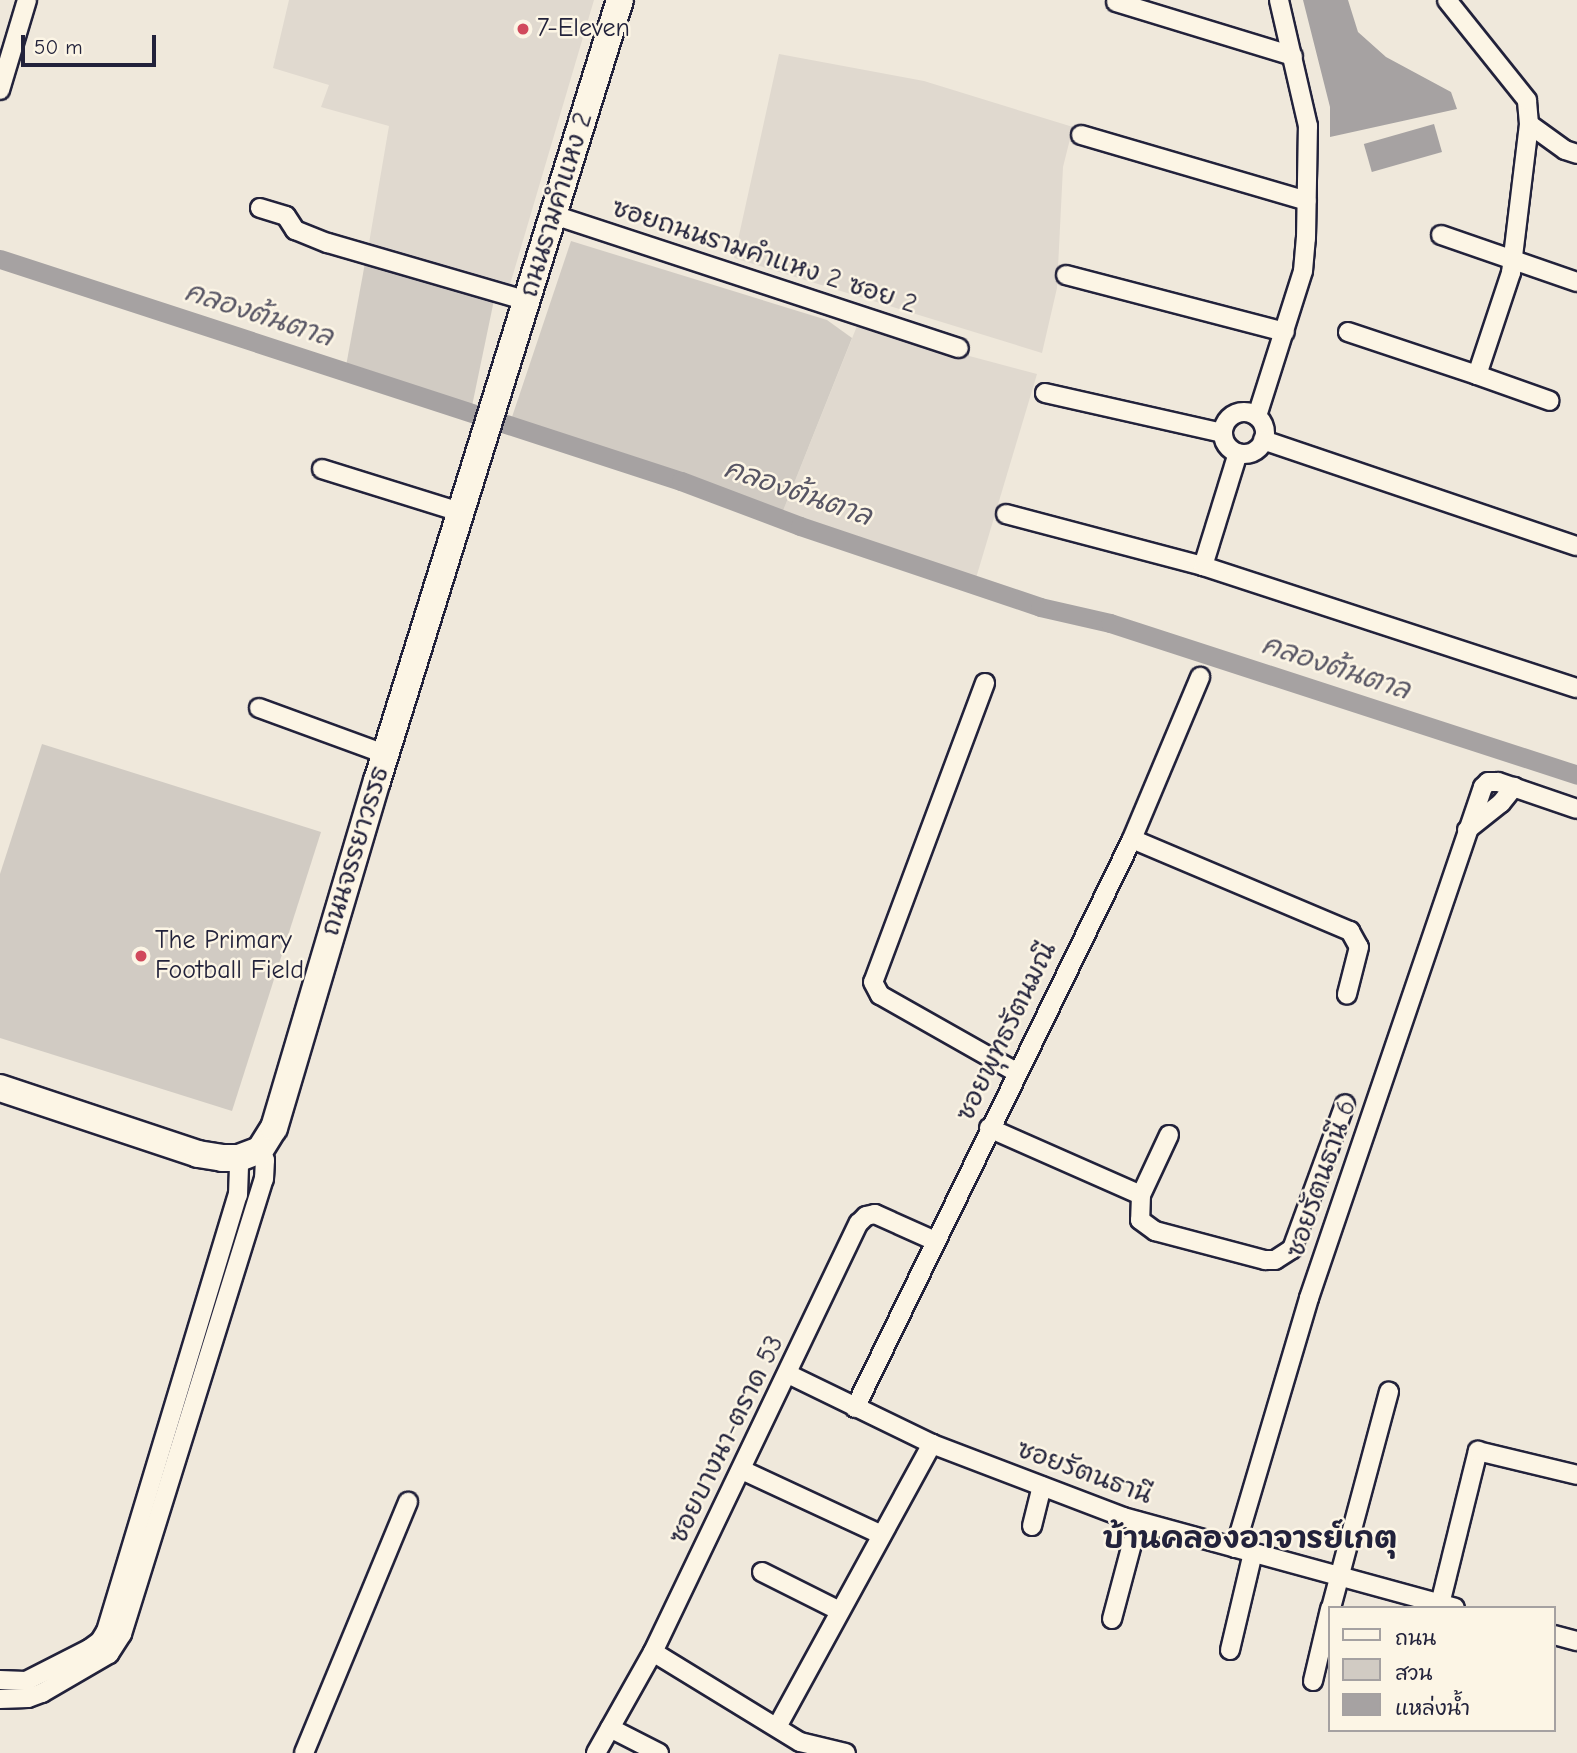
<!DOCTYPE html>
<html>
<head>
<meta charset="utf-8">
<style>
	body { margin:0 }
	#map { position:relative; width:1577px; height:1753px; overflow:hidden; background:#efe8db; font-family:"Comic Neue","Playpen Sans Thai",sans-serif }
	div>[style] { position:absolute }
	.built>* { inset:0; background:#e0d9cf }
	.green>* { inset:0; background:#d1cbc3 }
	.water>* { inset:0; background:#a6a2a2; transform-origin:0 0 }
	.canal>* { height:19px; margin:-9.5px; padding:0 9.5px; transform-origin:9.5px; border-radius:9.5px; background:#a6a2a2 }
	.roads { filter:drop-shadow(2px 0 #22223b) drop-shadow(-2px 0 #22223b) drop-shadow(0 2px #22223b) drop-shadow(0 -2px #22223b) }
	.minor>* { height:18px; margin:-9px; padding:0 9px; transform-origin:9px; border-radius:9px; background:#fcf5e5 }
	.minor>.ring { margin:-9px; padding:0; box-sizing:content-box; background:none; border:18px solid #fcf5e5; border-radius:50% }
	.secondary>* { height:26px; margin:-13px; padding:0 13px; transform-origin:13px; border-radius:13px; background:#fcf5e5 }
	.dots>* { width:19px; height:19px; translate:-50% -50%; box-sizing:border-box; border:4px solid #fcf5e5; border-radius:50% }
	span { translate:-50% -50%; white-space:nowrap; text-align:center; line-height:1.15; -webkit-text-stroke:5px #fcf5e5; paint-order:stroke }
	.poi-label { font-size:26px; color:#22223b }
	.left { translate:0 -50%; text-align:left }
	.street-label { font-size:26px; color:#22223b }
	.water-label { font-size:28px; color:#575564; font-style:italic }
	.quarter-label { font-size:30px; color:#22223b; font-weight:700 }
	.legend { position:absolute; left:1328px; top:1606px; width:228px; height:126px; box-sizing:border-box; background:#fcf5e5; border:2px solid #a5a1a1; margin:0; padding:9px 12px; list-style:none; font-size:21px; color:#22223b }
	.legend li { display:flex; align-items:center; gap:14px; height:35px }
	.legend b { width:35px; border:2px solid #a5a1a1 }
	.scale { position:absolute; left:21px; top:35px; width:135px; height:32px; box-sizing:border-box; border:4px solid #22223b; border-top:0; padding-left:9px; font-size:21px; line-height:24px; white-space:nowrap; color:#22223b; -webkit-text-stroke:5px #fcf5e5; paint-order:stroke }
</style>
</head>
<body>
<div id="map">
	<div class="built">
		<div style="clip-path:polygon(289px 0,594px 0,509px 288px,368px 249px,389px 126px,321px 107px,329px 85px,273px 68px)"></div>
		<div style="clip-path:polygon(779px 54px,924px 81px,1073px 127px,1063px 167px,1057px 288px,1042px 353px,734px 258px)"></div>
		<div style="clip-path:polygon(857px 326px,1037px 374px,976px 578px,783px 511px)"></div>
	</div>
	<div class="green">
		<div style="clip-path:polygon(571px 241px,827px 320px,852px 338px,783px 511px,512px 417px)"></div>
		<div style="clip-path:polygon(365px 263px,494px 300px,472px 406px,346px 366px)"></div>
		<div style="clip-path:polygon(42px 744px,321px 832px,232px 1111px,0 1038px,0 874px)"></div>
	</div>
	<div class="water">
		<div style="clip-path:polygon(1303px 0,1348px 0,1358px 32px,1386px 57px,1451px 92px,1457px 109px,1330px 137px,1330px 107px)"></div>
		<div style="left:1434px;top:124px;width:29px;height:73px;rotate:74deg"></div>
	</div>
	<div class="canal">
		<div style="left:0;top:259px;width:716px;rotate:18.06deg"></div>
		<div style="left:681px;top:481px;width:127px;rotate:20.7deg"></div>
		<div style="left:800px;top:526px;width:253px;rotate:18.6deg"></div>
		<div style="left:1040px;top:607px;width:72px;rotate:12.9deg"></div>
		<div style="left:1110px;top:623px;width:491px;rotate:18deg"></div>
	</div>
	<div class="roads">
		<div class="minor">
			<div style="left:1116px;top:2px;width:185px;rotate:17deg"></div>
			<div style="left:0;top:90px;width:94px;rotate:-73.3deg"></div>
			<div style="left:1529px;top:124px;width:44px;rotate:35.8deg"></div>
			<div style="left:1565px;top:150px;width:13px;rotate:18deg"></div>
			<div style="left:1081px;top:135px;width:235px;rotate:16.3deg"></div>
			<div style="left:260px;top:208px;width:27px;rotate:17deg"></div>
			<div style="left:286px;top:216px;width:17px;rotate:57deg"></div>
			<div style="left:295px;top:230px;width:35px;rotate:22deg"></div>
			<div style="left:328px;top:243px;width:207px;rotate:16.2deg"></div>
			<div style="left:554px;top:215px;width:426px;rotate:18.2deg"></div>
			<div style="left:1441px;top:235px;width:144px;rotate:19.1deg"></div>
			<div style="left:1066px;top:275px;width:226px;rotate:14.6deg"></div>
			<div style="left:1348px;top:332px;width:136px;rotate:18.4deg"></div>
			<div style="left:1477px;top:375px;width:108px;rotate:-71.6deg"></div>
			<div style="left:1511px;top:273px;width:150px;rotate:-83.1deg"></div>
			<div style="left:1529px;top:124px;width:24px;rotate:-95deg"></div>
			<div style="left:1527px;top:100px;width:128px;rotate:-128.7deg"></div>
			<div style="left:1477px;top:375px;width:77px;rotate:19.6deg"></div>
			<div style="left:1045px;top:393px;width:182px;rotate:12.7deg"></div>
			<div class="ring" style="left:1223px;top:412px;width:24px;height:24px"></div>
			<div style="left:1257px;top:416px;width:152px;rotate:-72.4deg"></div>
			<div style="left:1303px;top:271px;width:33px;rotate:-85deg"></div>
			<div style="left:1306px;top:238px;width:112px;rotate:-89deg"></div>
			<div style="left:1308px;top:126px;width:129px;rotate:-103deg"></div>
			<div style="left:1263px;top:440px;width:331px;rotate:18.7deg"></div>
			<div style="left:322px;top:469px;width:145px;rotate:17.3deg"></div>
			<div style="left:1006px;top:514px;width:204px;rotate:14.8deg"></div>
			<div style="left:1203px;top:566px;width:393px;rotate:18.1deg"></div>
			<div style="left:1203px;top:566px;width:118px;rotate:-72.8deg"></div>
			<div style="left:985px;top:683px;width:319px;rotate:110.5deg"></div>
			<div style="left:873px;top:982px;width:15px;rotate:62deg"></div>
			<div style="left:880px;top:995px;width:156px;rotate:29.5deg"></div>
			<div style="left:259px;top:708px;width:134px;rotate:20.1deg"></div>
			<div style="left:1467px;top:830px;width:43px;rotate:-38.5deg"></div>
			<div style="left:1501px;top:803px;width:21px;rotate:-51deg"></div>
			<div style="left:1132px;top:839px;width:237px;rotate:22.9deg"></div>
			<div style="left:1350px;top:931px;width:18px;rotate:61deg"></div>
			<div style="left:1359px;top:947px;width:49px;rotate:104.3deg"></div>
			<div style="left:989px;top:1128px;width:166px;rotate:23.8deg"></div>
			<div style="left:1169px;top:1135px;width:66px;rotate:115deg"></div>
			<div style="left:1141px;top:1195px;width:25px;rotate:92deg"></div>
			<div style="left:1140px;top:1220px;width:19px;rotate:36deg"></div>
			<div style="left:1155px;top:1231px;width:114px;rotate:14.8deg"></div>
			<div style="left:1265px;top:1260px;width:10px"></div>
			<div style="left:1275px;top:1260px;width:20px;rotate:-33deg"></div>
			<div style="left:1292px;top:1249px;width:154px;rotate:-69.9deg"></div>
			<div style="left:788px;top:1374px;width:160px;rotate:25.9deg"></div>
			<div style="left:932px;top:1444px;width:204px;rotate:20.9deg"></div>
			<div style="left:1123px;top:1517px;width:344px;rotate:15.3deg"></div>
			<div style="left:855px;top:1408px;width:633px;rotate:-64.04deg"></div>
			<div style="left:1132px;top:839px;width:176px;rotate:-67.2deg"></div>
			<div style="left:742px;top:1470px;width:154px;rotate:24.9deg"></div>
			<div style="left:1032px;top:1526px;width:41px;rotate:-76deg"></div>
			<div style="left:1235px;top:1548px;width:261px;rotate:-73.5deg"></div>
			<div style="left:1309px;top:1298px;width:540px;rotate:-71.2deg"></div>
			<div style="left:1483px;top:787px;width:7px;rotate:-45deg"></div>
			<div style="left:1488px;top:782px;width:10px"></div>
			<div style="left:1498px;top:782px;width:83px;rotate:18.9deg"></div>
			<div style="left:762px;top:1572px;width:87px;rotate:26.6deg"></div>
			<div style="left:1440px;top:1604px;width:158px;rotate:-76.1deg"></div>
			<div style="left:1478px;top:1451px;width:102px;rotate:13.6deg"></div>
			<div style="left:1331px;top:1608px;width:224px;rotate:-75deg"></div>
			<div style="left:1112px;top:1619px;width:101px;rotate:-75.1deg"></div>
			<div style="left:1554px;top:1635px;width:24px;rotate:15deg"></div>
			<div style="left:1230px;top:1650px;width:100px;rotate:-76.7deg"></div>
			<div style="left:653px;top:1652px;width:172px;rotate:31.5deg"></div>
			<div style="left:800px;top:1742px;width:47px;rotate:13.4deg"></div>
			<div style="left:0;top:1680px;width:26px;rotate:2deg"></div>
			<div style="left:26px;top:1681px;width:71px;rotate:-26.9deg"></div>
			<div style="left:89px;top:1649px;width:14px;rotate:-36deg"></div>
			<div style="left:100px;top:1641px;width:12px;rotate:-59deg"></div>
			<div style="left:106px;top:1631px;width:456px;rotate:-73.2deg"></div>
			<div style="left:238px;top:1195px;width:37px;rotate:-88deg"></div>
			<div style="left:1313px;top:1681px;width:74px;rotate:-76.7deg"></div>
			<div style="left:0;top:1699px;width:28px;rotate:-2deg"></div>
			<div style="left:28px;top:1698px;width:15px;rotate:-20deg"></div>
			<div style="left:42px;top:1693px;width:78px;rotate:-30.2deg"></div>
			<div style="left:109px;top:1654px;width:24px;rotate:-57deg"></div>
			<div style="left:122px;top:1634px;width:477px;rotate:-72.7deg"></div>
			<div style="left:264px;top:1179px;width:19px;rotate:-87deg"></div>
			<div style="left:265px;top:1160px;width:11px;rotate:-117deg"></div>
			<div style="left:777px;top:1727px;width:323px;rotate:-61.3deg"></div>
			<div style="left:610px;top:1728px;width:55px;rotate:27deg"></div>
			<div style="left:304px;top:1753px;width:272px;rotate:-67.5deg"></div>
			<div style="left:596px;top:1753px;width:116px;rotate:-60.6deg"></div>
			<div style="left:653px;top:1652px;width:476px;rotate:-64.4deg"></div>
			<div style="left:859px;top:1223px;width:10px;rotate:-45deg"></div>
			<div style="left:866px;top:1216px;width:9px;rotate:-13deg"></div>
			<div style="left:875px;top:1214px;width:66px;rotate:24.2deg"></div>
		</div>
		<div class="secondary">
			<div style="left:0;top:1088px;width:209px;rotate:18.4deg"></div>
			<div style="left:198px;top:1154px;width:24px;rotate:9deg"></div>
			<div style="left:222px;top:1158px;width:17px"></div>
			<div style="left:239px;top:1158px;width:22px;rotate:-21deg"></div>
			<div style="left:260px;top:1150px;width:26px;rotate:-58deg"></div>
			<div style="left:274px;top:1128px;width:362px;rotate:-73.5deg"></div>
			<div style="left:377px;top:781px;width:818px;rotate:-72.72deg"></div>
		</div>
	</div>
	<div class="dots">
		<div style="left:523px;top:29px;background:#d1495b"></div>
		<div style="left:141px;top:956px;background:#d1495b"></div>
	</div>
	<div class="poi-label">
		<span class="left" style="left:537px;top:29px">7-Eleven</span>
		<span class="left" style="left:155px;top:956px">The Primary<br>Football Field</span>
	</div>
	<div class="street-label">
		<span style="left:557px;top:205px;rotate:-73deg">ถนนรามคำแหง 2</span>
		<span style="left:764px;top:257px;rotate:18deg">ซอยถนนรามคำแหง 2 ซอย 2</span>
		<span style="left:356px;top:851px;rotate:-73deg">ถนนจรรยาวรรธ</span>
		<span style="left:1007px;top:1032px;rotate:-64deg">ซอยพุทธรัตนมณี</span>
		<span style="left:1322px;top:1179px;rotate:-71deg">ซอยรัตนธานี 6</span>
		<span style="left:727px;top:1440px;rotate:-64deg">ซอยบางนา-ตราด 53</span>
		<span style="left:1084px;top:1473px;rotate:20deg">ซอยรัตนธานี</span>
	</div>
	<div class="water-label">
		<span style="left:259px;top:314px;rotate:18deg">คลองต้นตาล</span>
		<span style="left:798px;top:492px;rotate:19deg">คลองต้นตาล</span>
		<span style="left:1336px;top:667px;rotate:18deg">คลองต้นตาล</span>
	</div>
	<div class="quarter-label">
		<span style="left:1250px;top:1539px">บ้านคลองอาจารย์เกตุ</span>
	</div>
	<ul class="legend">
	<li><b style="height:9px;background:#fcf5e5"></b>ถนน</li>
	<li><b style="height:19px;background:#d1cbc3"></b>สวน</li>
	<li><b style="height:19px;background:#a6a2a2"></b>แหล่งน้ำ</li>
	</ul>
	<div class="scale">50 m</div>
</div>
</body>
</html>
